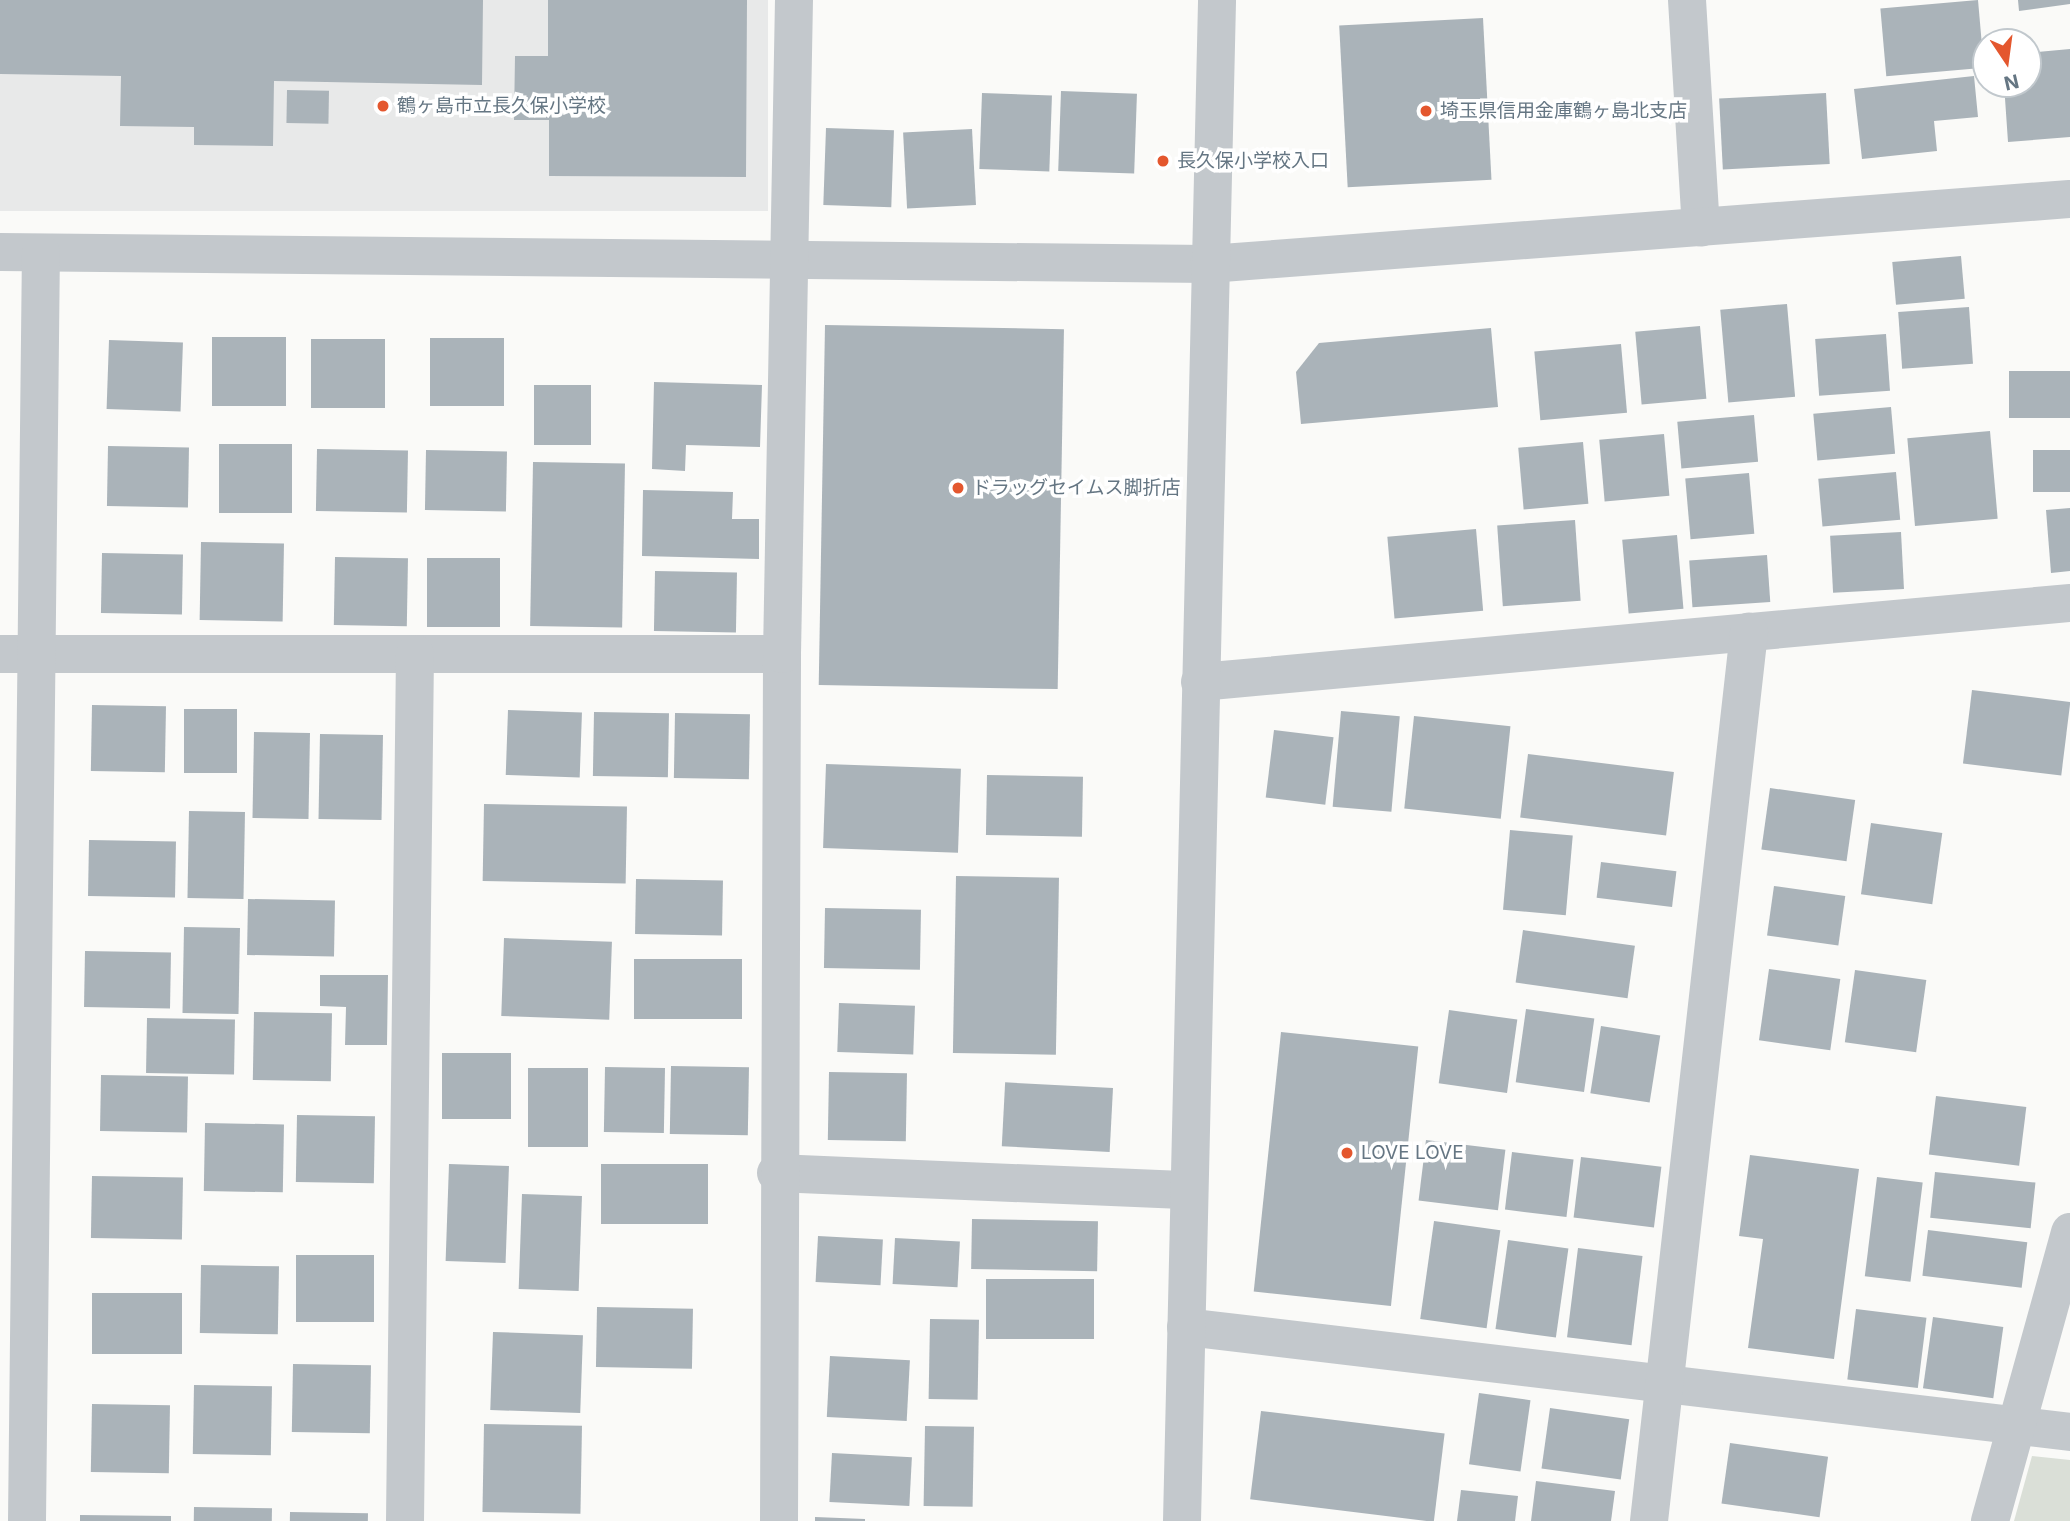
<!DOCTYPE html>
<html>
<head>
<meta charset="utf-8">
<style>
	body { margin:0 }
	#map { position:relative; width:2070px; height:1521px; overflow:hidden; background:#fafaf8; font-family:Inter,"Noto Sans JP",sans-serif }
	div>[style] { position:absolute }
	.built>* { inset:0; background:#e8e9e9; transform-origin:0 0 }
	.green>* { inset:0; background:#dadfd7 }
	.building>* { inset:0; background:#aab3b9; transform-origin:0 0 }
	.minor>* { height:38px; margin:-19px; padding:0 19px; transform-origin:19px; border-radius:19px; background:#c3c8cc }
	.dots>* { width:19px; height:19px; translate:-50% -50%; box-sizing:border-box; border:4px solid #fff; border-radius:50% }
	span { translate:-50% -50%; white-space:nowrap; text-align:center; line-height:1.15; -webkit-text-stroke:7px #fff; paint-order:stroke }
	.poi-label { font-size:19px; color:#657683 }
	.left { translate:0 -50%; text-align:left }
	.north { position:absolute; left:1972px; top:28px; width:70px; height:70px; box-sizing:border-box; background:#fff; border:2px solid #c1c8cd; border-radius:50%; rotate:167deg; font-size:19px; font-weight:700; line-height:28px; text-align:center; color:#657683 }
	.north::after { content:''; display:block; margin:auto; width:24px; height:32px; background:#e4572e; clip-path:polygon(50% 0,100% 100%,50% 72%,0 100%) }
</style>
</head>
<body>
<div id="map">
	<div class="built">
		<div style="left:0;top:0;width:768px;height:211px"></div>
	</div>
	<div class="green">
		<div style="clip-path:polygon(2032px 1456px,2070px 1460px,2070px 1521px,2014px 1521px)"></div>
	</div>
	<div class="building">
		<div style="clip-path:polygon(0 0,483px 0,482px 85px,274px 81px,273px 146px,194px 145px,194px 127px,120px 126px,121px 76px,0 74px)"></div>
		<div style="clip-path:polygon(548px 0,747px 0,746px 177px,549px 176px,549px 120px,514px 120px,515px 56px,548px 56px)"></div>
		<div style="left:1978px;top:0;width:68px;height:98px;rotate:85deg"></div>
		<div style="clip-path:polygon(2018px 0,2070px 0,2070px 4px,2019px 11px)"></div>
		<div style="left:1483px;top:18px;width:162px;height:144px;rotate:87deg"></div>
		<div style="clip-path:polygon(2070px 49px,2070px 137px,2008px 142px,2004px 84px,2028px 84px,2028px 53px)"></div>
		<div style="clip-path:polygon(1974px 76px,1978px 117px,1934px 121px,1937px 151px,1862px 159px,1854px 89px)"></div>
		<div style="left:287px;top:90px;width:42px;height:33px;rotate:1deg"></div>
		<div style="left:1061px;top:91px;width:76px;height:80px;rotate:2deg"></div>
		<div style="left:982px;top:93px;width:70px;height:76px;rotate:2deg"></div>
		<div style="left:1826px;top:93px;width:71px;height:107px;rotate:87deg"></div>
		<div style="left:826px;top:128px;width:68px;height:77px;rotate:2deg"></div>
		<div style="left:972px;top:129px;width:76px;height:69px;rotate:87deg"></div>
		<div style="left:1961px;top:256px;width:43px;height:69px;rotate:85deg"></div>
		<div style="left:1787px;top:304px;width:93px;height:67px;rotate:85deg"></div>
		<div style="left:1969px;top:307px;width:57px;height:71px;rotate:86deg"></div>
		<div style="left:825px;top:325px;width:239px;height:360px;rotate:1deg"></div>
		<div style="left:1700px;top:326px;width:73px;height:65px;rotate:85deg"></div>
		<div style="clip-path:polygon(1491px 328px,1498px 407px,1301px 424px,1296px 372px,1319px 343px)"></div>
		<div style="left:1886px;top:334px;width:57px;height:71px;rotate:86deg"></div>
		<div style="left:212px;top:337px;width:74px;height:69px"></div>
		<div style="left:430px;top:338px;width:74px;height:68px"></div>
		<div style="left:311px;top:339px;width:74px;height:69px"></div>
		<div style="left:109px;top:340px;width:74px;height:69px;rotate:2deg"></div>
		<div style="left:1621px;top:344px;width:69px;height:87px;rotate:85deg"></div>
		<div style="left:2070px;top:371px;width:47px;height:61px;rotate:90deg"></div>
		<div style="clip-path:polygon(654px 382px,762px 385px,760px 447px,686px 445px,685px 471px,652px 469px)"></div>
		<div style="left:534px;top:385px;width:57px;height:60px"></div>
		<div style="left:1891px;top:407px;width:47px;height:78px;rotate:85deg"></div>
		<div style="left:1754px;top:415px;width:47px;height:77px;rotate:85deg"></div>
		<div style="left:1990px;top:431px;width:88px;height:83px;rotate:85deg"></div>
		<div style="left:1664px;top:434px;width:62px;height:65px;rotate:85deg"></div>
		<div style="left:1583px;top:442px;width:62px;height:65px;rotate:85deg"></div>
		<div style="left:219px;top:444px;width:73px;height:69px"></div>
		<div style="left:108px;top:446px;width:81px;height:60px;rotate:1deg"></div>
		<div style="left:317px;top:449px;width:91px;height:62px;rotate:1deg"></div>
		<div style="left:426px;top:450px;width:81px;height:60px;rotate:1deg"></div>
		<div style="left:2070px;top:450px;width:42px;height:37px;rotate:90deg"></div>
		<div style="left:533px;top:462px;width:92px;height:164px;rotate:1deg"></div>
		<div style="left:1896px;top:472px;width:48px;height:78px;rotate:85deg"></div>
		<div style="left:1749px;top:473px;width:61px;height:64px;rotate:85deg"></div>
		<div style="clip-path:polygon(643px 490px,733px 492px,732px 519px,759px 519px,759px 559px,642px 556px)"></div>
		<div style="clip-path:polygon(2070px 508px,2070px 571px,2051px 573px,2046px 510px)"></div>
		<div style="left:1575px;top:520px;width:81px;height:78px;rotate:86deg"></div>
		<div style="left:1476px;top:529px;width:82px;height:89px;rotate:85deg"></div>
		<div style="left:1901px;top:532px;width:57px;height:71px;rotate:87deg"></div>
		<div style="left:1677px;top:535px;width:74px;height:55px;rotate:85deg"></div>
		<div style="left:201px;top:542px;width:83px;height:78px;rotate:1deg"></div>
		<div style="left:102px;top:553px;width:81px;height:60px;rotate:1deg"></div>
		<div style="left:1767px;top:555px;width:47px;height:78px;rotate:86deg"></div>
		<div style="left:335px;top:557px;width:73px;height:68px;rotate:1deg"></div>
		<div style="left:427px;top:558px;width:73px;height:69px"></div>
		<div style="left:655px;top:571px;width:82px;height:60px;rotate:1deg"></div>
		<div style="left:1972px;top:690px;width:99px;height:74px;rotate:7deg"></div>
		<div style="left:92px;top:705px;width:74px;height:66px;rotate:1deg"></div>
		<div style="left:184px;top:709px;width:53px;height:64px"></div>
		<div style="left:508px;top:710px;width:74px;height:65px;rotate:2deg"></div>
		<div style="left:1341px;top:711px;width:59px;height:96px;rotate:5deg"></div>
		<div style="left:594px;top:712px;width:75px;height:64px;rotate:1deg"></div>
		<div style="left:675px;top:713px;width:75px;height:65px;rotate:1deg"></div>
		<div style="left:1414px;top:716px;width:97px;height:93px;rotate:6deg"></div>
		<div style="left:1274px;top:730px;width:60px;height:68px;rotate:7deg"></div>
		<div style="left:254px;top:732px;width:56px;height:86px;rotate:1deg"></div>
		<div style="left:320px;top:734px;width:63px;height:85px;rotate:1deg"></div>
		<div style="left:1528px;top:754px;width:147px;height:64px;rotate:7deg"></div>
		<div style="left:826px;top:764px;width:135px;height:84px;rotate:2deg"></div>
		<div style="left:987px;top:775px;width:96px;height:60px;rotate:1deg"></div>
		<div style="left:1770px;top:788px;width:86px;height:62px;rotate:8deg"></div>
		<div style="left:484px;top:804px;width:143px;height:77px;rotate:1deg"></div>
		<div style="left:189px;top:811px;width:56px;height:87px;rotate:1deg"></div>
		<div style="left:1871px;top:823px;width:72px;height:72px;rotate:8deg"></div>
		<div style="left:1510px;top:830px;width:63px;height:80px;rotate:5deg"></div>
		<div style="left:89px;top:840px;width:87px;height:56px;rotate:1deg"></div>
		<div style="left:1601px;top:862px;width:76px;height:36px;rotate:7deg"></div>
		<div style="left:956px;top:876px;width:103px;height:177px;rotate:1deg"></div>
		<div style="left:636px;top:879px;width:87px;height:55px;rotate:1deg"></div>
		<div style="left:1774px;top:886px;width:72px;height:50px;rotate:8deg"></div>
		<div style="left:248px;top:899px;width:87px;height:56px;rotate:1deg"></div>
		<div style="left:825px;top:908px;width:96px;height:60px;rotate:1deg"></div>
		<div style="left:184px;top:927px;width:56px;height:86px;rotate:1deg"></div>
		<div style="left:1523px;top:930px;width:113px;height:53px;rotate:8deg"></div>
		<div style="left:504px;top:938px;width:108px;height:78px;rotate:2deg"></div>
		<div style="left:85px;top:951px;width:86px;height:56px;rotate:1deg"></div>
		<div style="left:634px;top:959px;width:108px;height:60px"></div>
		<div style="left:1769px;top:969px;width:72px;height:72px;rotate:8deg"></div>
		<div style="left:1855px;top:970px;width:72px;height:73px;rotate:8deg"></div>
		<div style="clip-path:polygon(320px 975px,388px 975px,387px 1045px,345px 1045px,346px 1007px,320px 1006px)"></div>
		<div style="left:839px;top:1003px;width:76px;height:49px;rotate:2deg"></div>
		<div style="left:1526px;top:1009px;width:69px;height:74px;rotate:8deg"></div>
		<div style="left:1449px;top:1010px;width:69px;height:74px;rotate:8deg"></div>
		<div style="left:254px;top:1012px;width:78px;height:68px;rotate:1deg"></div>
		<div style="left:147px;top:1018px;width:88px;height:55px;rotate:1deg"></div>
		<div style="left:1601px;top:1026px;width:60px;height:68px;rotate:9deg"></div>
		<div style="left:1281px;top:1032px;width:138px;height:261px;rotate:6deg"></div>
		<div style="left:442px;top:1053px;width:69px;height:66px"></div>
		<div style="left:671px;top:1066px;width:78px;height:68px;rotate:1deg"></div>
		<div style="left:528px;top:1068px;width:60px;height:79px"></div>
		<div style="left:665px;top:1068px;width:65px;height:60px;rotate:91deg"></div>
		<div style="left:829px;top:1072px;width:78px;height:68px;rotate:1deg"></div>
		<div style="left:101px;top:1075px;width:87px;height:56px;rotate:1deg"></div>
		<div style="left:1113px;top:1088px;width:64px;height:108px;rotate:93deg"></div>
		<div style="left:1936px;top:1096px;width:91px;height:59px;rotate:7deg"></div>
		<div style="left:297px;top:1115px;width:78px;height:67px;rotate:1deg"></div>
		<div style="left:205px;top:1123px;width:79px;height:68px;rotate:1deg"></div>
		<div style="left:1426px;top:1140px;width:80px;height:61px;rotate:7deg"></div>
		<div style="left:1512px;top:1152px;width:62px;height:58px;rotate:7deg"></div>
		<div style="clip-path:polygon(1750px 1155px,1859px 1169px,1834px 1359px,1748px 1348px,1763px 1239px,1739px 1236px)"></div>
		<div style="left:1581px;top:1157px;width:81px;height:61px;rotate:7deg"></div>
		<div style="left:449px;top:1164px;width:60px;height:97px;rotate:2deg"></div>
		<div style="left:601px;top:1164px;width:107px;height:60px"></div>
		<div style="left:1935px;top:1172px;width:101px;height:46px;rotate:6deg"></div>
		<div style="left:92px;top:1176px;width:91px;height:62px;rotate:1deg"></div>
		<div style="left:1877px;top:1177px;width:46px;height:100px;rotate:7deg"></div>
		<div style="left:522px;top:1194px;width:60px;height:95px;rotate:2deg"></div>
		<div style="left:972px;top:1219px;width:126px;height:50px;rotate:1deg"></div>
		<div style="left:1434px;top:1221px;width:67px;height:99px;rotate:8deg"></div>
		<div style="left:1928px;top:1230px;width:100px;height:46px;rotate:7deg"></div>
		<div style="left:818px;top:1236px;width:65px;height:46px;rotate:3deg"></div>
		<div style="left:895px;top:1238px;width:65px;height:46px;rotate:3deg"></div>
		<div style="left:1508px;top:1240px;width:61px;height:90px;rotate:8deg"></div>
		<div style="left:1578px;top:1248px;width:65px;height:90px;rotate:7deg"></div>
		<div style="left:296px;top:1255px;width:78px;height:67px"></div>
		<div style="left:201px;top:1265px;width:78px;height:68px;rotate:1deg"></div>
		<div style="left:986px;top:1279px;width:108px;height:60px"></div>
		<div style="left:92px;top:1293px;width:90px;height:61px"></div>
		<div style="left:597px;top:1307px;width:96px;height:60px;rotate:1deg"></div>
		<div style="left:1856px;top:1309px;width:71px;height:71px;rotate:7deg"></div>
		<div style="left:1933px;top:1317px;width:71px;height:72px;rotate:8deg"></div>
		<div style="left:930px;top:1319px;width:49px;height:80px;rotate:1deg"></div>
		<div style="left:493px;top:1332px;width:90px;height:78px;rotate:2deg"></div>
		<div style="left:830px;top:1356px;width:80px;height:61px;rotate:3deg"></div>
		<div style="left:293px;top:1364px;width:78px;height:68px;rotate:1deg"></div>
		<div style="left:194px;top:1385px;width:78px;height:69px;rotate:1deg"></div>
		<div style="left:1479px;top:1393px;width:52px;height:72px;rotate:8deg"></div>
		<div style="left:92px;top:1404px;width:78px;height:68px;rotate:1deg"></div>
		<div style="left:1550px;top:1408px;width:80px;height:61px;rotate:8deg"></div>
		<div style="left:1261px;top:1411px;width:185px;height:89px;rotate:7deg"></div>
		<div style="left:484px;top:1424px;width:98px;height:88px;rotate:1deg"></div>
		<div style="left:925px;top:1426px;width:49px;height:80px;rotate:1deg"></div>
		<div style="left:1730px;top:1443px;width:99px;height:61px;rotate:8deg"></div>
		<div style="left:832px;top:1453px;width:80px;height:49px;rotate:3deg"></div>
		<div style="clip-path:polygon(1536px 1481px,1615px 1491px,1611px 1521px,1531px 1521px)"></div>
		<div style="clip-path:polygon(1461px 1490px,1518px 1496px,1515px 1521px,1457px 1521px)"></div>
		<div style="left:194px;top:1507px;width:78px;height:14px;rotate:1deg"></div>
		<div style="left:290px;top:1512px;width:78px;height:9px;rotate:1deg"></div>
		<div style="clip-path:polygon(80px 1515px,171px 1516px,171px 1521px,80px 1521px)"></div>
		<div style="clip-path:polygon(815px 1517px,865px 1519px,865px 1521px,815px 1521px)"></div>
	</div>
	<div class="minor">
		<div style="left:1687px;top:0;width:228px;rotate:86.5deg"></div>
		<div style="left:0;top:252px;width:1209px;rotate:0.57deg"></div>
		<div style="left:1209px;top:264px;width:863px;rotate:-4.32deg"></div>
		<div style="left:0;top:654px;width:782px"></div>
		<div style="left:1200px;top:682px;width:874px;rotate:-5.19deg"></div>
		<div style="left:776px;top:1173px;width:413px;rotate:2.4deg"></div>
		<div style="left:1186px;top:1327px;width:890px;rotate:6.77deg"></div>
		<div style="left:27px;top:1521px;width:1268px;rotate:-89.37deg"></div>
		<div style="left:405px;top:1521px;width:867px;rotate:-89.34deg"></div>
		<div style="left:779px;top:1521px;width:867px;rotate:-89.8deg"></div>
		<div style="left:782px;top:654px;width:654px;rotate:-88.95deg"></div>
		<div style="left:1182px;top:1521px;width:1521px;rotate:-88.68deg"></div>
		<div style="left:1649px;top:1521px;width:895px;rotate:-83.58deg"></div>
		<div style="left:1990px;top:1521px;width:300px;rotate:-74.5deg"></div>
	</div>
	<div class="dots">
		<div style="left:383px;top:106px;background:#e4572e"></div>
		<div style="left:1426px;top:111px;background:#e4572e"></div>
		<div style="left:1163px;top:161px;background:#e4572e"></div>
		<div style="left:958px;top:488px;background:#e4572e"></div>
		<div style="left:1347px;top:1153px;background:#e4572e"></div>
	</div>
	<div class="poi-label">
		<span class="left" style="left:397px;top:106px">鶴ヶ島市立長久保小学校</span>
		<span class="left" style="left:1440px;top:111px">埼玉県信用金庫鶴ヶ島北支店</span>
		<span class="left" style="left:1177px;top:161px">長久保小学校入口</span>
		<span class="left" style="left:972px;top:488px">ドラッグセイムス脚折店</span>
		<span class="left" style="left:1361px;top:1153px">LOVE LOVE</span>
	</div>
	<div class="north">N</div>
</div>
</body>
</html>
